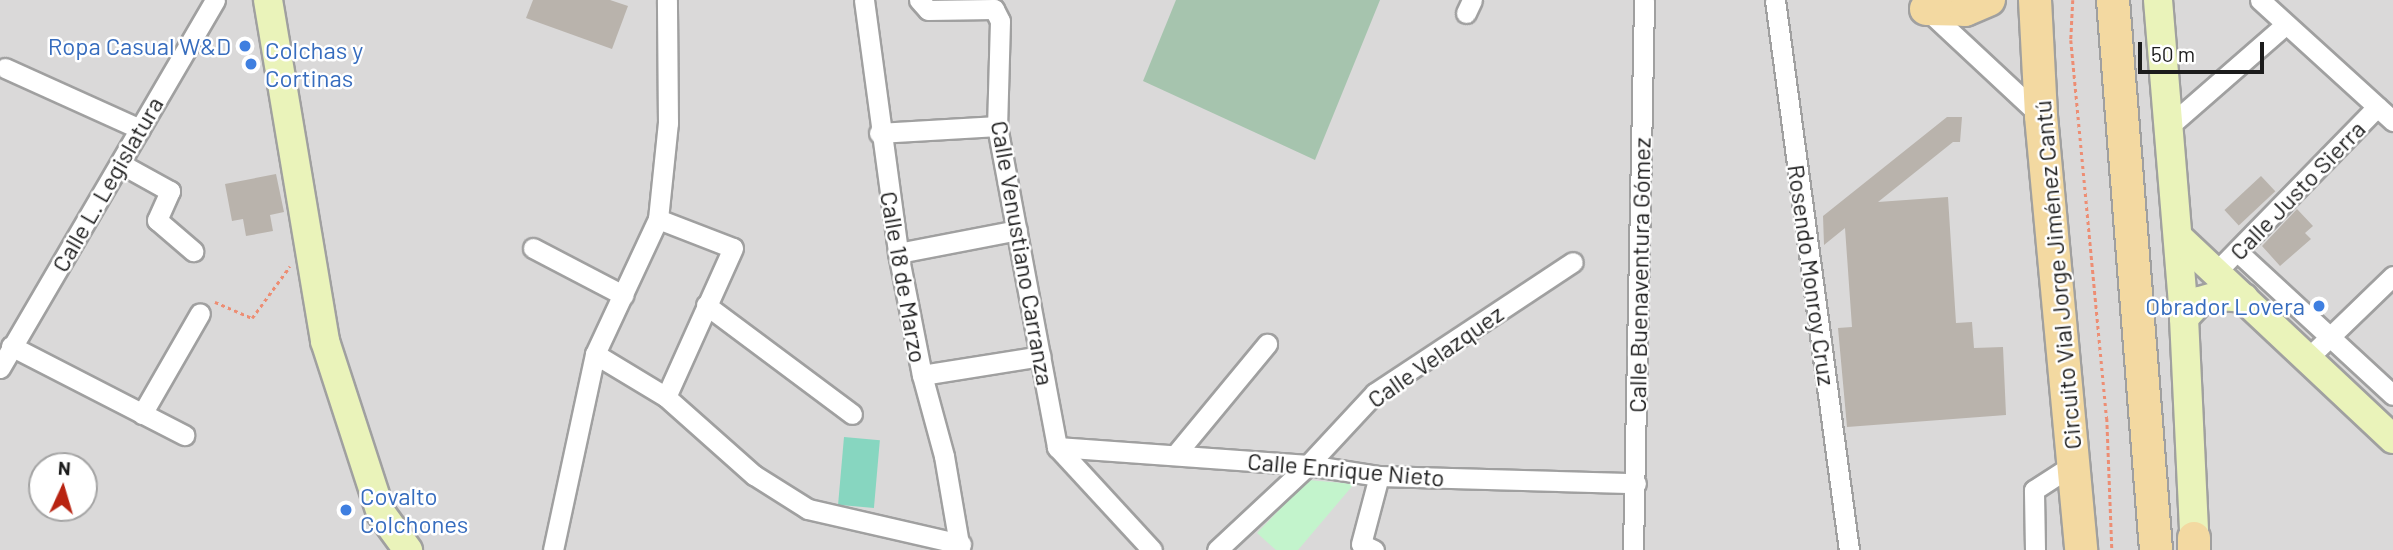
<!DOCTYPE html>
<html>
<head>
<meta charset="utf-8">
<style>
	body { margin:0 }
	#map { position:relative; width:2393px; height:550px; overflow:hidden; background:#edebe3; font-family:Barlow,sans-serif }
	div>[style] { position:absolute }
	.residential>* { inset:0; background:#dad9d9 }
	.cemetery>* { inset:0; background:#a6c4ae }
	.park>* { inset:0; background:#c3f4cc }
	.pitch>* { inset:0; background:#87d6c0; transform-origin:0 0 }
	.building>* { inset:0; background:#b9b3ac; transform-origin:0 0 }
	.path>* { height:2.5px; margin-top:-1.25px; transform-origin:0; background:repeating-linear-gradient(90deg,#ed8d73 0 3.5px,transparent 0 7px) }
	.roads { filter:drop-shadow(2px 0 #a0a0a0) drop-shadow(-2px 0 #a0a0a0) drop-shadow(0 2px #a0a0a0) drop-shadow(0 -2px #a0a0a0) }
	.street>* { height:19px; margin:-9.5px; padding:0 9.5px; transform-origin:9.5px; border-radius:9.5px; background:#fff }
	.secondary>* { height:28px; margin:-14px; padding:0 14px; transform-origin:14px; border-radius:14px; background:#eaf3ba }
	.primary>* { height:32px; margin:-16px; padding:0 16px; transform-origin:16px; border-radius:16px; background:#f3d9a1 }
	.dots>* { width:19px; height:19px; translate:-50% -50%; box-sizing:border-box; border:4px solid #fff; border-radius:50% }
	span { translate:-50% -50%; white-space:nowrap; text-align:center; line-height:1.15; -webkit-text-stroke:5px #fff; paint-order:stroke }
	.shop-label { font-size:24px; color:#366cbe }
	.right { translate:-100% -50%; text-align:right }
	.left { translate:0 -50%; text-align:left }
	.street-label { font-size:24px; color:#1c1c1c }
	.north { position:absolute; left:28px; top:452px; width:70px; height:70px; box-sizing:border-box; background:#fff; border:2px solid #a4a4a4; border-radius:50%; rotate:4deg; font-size:19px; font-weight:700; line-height:28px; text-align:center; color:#1c1c1c }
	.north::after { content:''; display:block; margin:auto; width:24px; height:32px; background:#b82311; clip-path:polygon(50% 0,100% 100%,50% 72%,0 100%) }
	.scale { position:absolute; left:2138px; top:42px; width:126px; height:32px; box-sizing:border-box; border:4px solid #1c1c1c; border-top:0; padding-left:9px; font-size:21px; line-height:24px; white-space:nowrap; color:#1c1c1c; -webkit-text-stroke:5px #fff; paint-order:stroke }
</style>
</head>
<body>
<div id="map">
	<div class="residential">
		<div style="clip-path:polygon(evenodd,0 0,2393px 0,2393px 550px,0 550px,0 0,42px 466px,84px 466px,84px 508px,42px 508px,42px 466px)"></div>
	</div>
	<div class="cemetery">
		<div style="clip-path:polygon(1176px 0,1380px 0,1315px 160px,1143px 81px)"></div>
	</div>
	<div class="park">
		<div style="clip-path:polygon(1308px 480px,1354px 484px,1298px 550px,1276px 550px,1257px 533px)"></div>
	</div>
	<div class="pitch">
		<div style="left:844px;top:437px;width:36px;height:68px;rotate:5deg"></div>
	</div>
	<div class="building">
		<div style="clip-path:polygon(533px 0,610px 0,628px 6px,612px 49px,526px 18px)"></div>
		<div style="clip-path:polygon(1947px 117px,1962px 117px,1960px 142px,1953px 142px,1878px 202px,1948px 197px,1956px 323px,1972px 322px,1974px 348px,2003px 347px,2006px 415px,1847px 427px,1838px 328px,1852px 327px,1845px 228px,1824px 245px,1823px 216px)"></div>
		<div style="clip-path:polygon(276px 174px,284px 212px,270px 215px,273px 231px,246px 236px,243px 219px,232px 221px,225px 184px)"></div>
		<div style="left:2261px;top:176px;width:21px;height:50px;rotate:47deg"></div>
		<div style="clip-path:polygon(2297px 209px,2313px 226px,2305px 233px,2311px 239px,2280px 266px,2262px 246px)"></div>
	</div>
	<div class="path">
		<div style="left:2073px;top:0;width:40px;rotate:92.9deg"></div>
		<div style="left:2071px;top:40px;width:380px;rotate:84.6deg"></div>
		<div style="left:2107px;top:418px;width:132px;rotate:87.8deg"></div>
		<div style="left:215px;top:302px;width:40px;rotate:23.4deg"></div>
		<div style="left:252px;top:318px;width:64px;rotate:-53.8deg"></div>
	</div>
	<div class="roads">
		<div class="street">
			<div style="left:864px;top:0;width:255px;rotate:82.3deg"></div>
			<div style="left:898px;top:253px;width:124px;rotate:78.9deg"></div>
			<div style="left:922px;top:375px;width:84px;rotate:74.8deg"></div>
			<div style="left:944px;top:456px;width:95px;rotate:80.3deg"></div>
			<div style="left:919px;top:0;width:13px;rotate:48deg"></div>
			<div style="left:928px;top:10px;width:66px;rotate:-0.9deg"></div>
			<div style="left:994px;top:9px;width:13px;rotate:63deg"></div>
			<div style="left:1000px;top:21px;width:105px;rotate:91.6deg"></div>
			<div style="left:997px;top:126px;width:327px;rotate:79.4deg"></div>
			<div style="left:1775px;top:0;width:555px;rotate:82.34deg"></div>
			<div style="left:2260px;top:0;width:180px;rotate:42.3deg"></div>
			<div style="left:1925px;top:8px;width:158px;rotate:43deg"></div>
			<div style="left:1466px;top:13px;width:14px;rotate:-65deg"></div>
			<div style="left:5px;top:68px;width:148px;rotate:24.3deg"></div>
			<div style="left:2168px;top:127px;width:155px;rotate:-41.1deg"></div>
			<div style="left:879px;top:133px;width:118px;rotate:-3.4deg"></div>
			<div style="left:121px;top:164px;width:56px;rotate:28.9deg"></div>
			<div style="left:170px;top:191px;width:32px;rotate:114deg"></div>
			<div style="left:157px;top:220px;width:48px;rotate:40.7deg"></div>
			<div style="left:658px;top:219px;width:80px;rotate:21.1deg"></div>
			<div style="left:733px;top:248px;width:163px;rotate:114.2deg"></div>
			<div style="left:533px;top:248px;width:102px;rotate:27.6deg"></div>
			<div style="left:898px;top:253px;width:121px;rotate:-10.9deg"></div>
			<div style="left:2239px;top:253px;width:209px;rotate:42.7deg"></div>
			<div style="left:2216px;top:272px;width:231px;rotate:-45.7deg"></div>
			<div style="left:706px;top:305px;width:182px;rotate:36.7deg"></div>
			<div style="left:11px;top:346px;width:195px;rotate:27.2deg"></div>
			<div style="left:595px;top:354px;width:83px;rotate:31.2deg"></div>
			<div style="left:666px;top:397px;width:118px;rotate:41.6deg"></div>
			<div style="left:754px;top:475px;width:64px;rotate:32.2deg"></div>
			<div style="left:808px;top:509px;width:157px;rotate:12.9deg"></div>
			<div style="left:2308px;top:358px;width:118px;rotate:-44deg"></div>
			<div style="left:0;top:368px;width:426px;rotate:-59.7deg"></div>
			<div style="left:922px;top:375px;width:120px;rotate:-9.1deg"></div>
			<div style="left:142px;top:414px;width:116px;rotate:-60.1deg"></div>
			<div style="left:1057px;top:447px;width:252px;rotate:4.1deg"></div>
			<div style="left:1308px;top:465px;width:72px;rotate:8.8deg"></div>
			<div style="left:1379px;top:476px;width:257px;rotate:1.6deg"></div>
			<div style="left:1057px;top:447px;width:140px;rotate:47.3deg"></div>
			<div style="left:1176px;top:454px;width:143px;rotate:-50.4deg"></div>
			<div style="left:553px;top:550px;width:200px;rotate:-77.9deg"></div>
			<div style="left:595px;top:354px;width:149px;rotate:-65deg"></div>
			<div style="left:658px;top:219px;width:97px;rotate:-84.1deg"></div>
			<div style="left:668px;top:123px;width:123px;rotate:-90.5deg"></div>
			<div style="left:1217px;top:550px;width:125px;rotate:-43deg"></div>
			<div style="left:1308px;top:465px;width:98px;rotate:-47.1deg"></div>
			<div style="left:1375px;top:393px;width:237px;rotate:-33.5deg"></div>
			<div style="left:1374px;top:550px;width:14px;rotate:-155deg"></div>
			<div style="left:1361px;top:544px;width:70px;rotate:-75.2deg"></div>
			<div style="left:1633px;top:550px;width:550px;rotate:-88.85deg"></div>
			<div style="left:2035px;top:550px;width:60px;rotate:-91deg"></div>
			<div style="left:2034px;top:490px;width:48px;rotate:-33deg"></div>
		</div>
		<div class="secondary">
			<div style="left:268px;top:0;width:346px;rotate:80.5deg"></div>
			<div style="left:325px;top:341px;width:181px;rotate:72deg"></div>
			<div style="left:381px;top:513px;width:46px;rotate:53.9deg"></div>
			<div style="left:2158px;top:0;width:319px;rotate:85.3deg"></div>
			<div style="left:2184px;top:318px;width:232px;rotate:87.3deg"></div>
			<div style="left:2178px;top:237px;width:295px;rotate:43.2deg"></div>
			<div style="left:2184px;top:318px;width:23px;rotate:-47deg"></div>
			<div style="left:2200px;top:301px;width:18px;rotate:-16deg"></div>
			<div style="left:2217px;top:296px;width:27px;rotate:4deg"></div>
		</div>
		<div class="primary">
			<div style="left:2035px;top:0;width:116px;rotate:87deg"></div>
			<div style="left:2041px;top:116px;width:436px;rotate:84.7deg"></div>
			<div style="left:2113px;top:0;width:552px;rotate:85.53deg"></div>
			<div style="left:1926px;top:9px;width:39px;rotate:1deg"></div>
			<div style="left:1965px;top:10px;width:26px;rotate:-23deg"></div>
			<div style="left:2194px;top:550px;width:12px;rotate:-90deg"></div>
		</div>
	</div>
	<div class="dots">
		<div style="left:245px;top:46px;background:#3f7fe0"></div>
		<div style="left:251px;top:64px;background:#3f7fe0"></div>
		<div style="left:2319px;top:306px;background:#3f7fe0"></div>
		<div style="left:346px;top:510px;background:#3f7fe0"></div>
	</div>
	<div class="shop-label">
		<span class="right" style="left:231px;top:46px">Ropa Casual W&amp;D</span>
		<span class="left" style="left:265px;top:64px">Colchas y<br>Cortinas</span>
		<span class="right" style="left:2305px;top:306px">Obrador Lovera</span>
		<span class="left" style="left:360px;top:510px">Covalto<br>Colchones</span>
	</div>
	<div class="street-label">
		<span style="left:107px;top:184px;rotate:-60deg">Calle L. Legislatura</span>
		<span style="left:2297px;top:190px;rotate:-46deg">Calle Justo Sierra</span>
		<span style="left:1023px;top:253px;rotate:80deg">Calle Venustiano Carranza</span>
		<span style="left:1639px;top:275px;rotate:-89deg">Calle Buenaventura Gómez</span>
		<span style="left:1812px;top:275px;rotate:82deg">Rosendo Monroy Cruz</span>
		<span style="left:2057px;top:275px;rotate:-95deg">Circuito Vial Jorge Jiménez Cantú</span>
		<span style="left:904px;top:277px;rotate:80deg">Calle 18 de Marzo</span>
		<span style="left:1435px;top:356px;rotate:-35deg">Calle Velazquez</span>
		<span style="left:1346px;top:469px;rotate:5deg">Calle Enrique Nieto</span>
	</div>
	<div class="north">N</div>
	<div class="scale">50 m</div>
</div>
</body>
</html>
